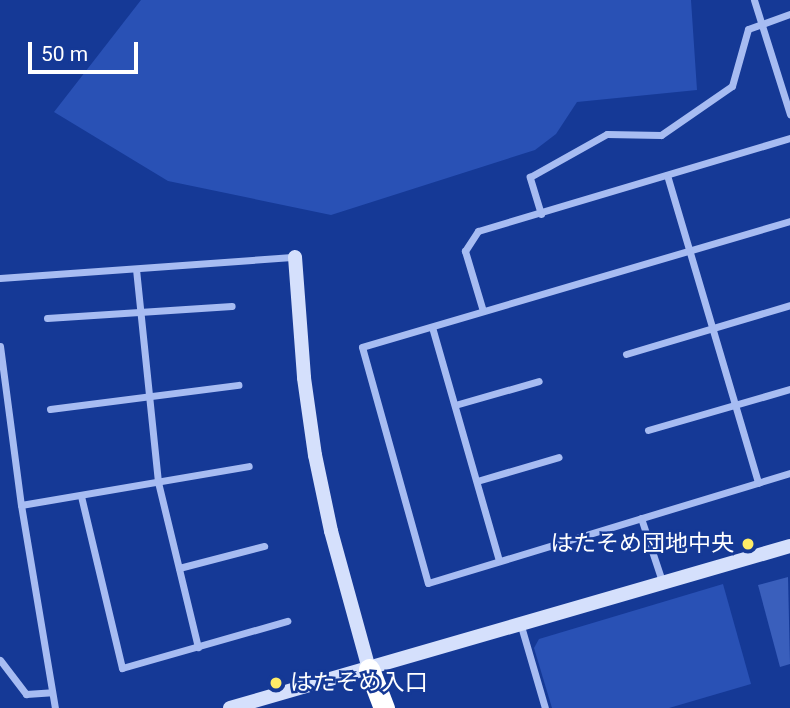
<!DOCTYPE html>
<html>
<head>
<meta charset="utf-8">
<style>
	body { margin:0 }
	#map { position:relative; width:790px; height:708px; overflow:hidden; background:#153996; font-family:Roboto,"Noto Sans JP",sans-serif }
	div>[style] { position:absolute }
	.green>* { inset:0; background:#2951b5 }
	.building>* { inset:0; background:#3a5fbc }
	.street>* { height:7px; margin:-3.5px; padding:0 3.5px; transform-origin:3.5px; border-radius:3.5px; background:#a7bcf2 }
	.secondary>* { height:14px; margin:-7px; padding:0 7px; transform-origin:7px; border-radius:7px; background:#d5e0fc }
	.highway>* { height:21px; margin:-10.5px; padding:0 10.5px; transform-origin:10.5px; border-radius:10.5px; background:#fff }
	.dots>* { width:19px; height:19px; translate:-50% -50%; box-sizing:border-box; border:4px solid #153996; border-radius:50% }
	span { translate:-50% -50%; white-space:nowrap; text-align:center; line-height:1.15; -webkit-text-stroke:5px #153996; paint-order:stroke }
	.poi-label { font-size:23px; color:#fff }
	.right { translate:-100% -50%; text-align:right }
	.left { translate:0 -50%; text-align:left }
	.scale { position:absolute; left:28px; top:42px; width:110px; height:32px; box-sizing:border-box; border:4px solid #fff; border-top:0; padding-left:9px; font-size:21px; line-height:24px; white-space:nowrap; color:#fff; -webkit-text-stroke:5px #153996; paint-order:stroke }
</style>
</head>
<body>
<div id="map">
	<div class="green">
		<div style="clip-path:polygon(141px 0,691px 0,697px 90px,577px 102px,556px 134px,535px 150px,331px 215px,168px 181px,54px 112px)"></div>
		<div style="clip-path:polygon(723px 584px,751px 684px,669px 708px,552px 708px,534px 648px,539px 639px)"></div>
	</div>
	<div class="building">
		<div style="clip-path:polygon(788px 577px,790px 664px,780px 667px,758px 585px)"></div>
	</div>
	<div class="street">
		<div style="left:754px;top:0;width:120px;rotate:72.5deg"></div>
		<div style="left:667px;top:175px;width:321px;rotate:73.5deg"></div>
		<div style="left:541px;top:214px;width:39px;rotate:-107deg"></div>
		<div style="left:530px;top:177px;width:88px;rotate:-29.2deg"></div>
		<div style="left:607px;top:134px;width:54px;rotate:1.1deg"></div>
		<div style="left:661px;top:135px;width:86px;rotate:-34.6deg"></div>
		<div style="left:732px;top:86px;width:59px;rotate:-74.3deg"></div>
		<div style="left:748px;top:29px;width:45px;rotate:-19.7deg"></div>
		<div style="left:790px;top:221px;width:446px;rotate:163.6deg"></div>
		<div style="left:362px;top:347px;width:245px;rotate:74.4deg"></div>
		<div style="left:428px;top:583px;width:378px;rotate:-16.9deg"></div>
		<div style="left:136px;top:269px;width:214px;rotate:84.1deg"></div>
		<div style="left:158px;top:482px;width:170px;rotate:76.4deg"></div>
		<div style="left:0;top:278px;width:296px;rotate:-4.1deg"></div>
		<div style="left:483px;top:311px;width:63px;rotate:-106.7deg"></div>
		<div style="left:465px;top:251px;width:24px;rotate:-57deg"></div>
		<div style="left:478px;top:231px;width:326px;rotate:-16.6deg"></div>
		<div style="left:47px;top:318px;width:185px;rotate:-3.7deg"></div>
		<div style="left:432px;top:327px;width:243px;rotate:74deg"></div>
		<div style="left:0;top:346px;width:160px;rotate:82.5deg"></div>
		<div style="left:21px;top:505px;width:206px;rotate:80.5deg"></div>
		<div style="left:626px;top:354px;width:171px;rotate:-16.6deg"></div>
		<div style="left:455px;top:405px;width:87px;rotate:-15.9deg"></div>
		<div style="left:50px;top:409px;width:190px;rotate:-7.3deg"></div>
		<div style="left:648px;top:430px;width:148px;rotate:-16.1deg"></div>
		<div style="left:477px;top:481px;width:85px;rotate:-16.3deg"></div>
		<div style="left:81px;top:496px;width:177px;rotate:76.6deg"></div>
		<div style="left:122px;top:668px;width:172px;rotate:-15.9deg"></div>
		<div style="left:21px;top:505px;width:231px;rotate:-9.7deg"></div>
		<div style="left:641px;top:518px;width:70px;rotate:71.6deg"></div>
		<div style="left:179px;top:568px;width:88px;rotate:-14.5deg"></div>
		<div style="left:521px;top:626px;width:85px;rotate:73.7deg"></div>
		<div style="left:0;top:660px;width:43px;rotate:52.6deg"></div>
		<div style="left:26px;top:694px;width:26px;rotate:-4deg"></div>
	</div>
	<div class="secondary">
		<div style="left:295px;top:257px;width:121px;rotate:85.7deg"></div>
		<div style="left:304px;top:378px;width:78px;rotate:81.9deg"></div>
		<div style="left:315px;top:455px;width:78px;rotate:78.1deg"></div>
		<div style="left:331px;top:531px;width:143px;rotate:74.6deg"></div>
		<div style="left:230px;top:708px;width:583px;rotate:-16.13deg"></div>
	</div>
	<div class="highway">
		<div style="left:369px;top:669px;width:42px;rotate:69deg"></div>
	</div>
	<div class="dots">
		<div style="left:748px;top:544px;background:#ffec67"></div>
		<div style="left:276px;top:683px;background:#ffec67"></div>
	</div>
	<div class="poi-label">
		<span class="right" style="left:734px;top:544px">はたそめ団地中央</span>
		<span class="left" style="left:290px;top:683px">はたそめ入口</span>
	</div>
	<div class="scale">50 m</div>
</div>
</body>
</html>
